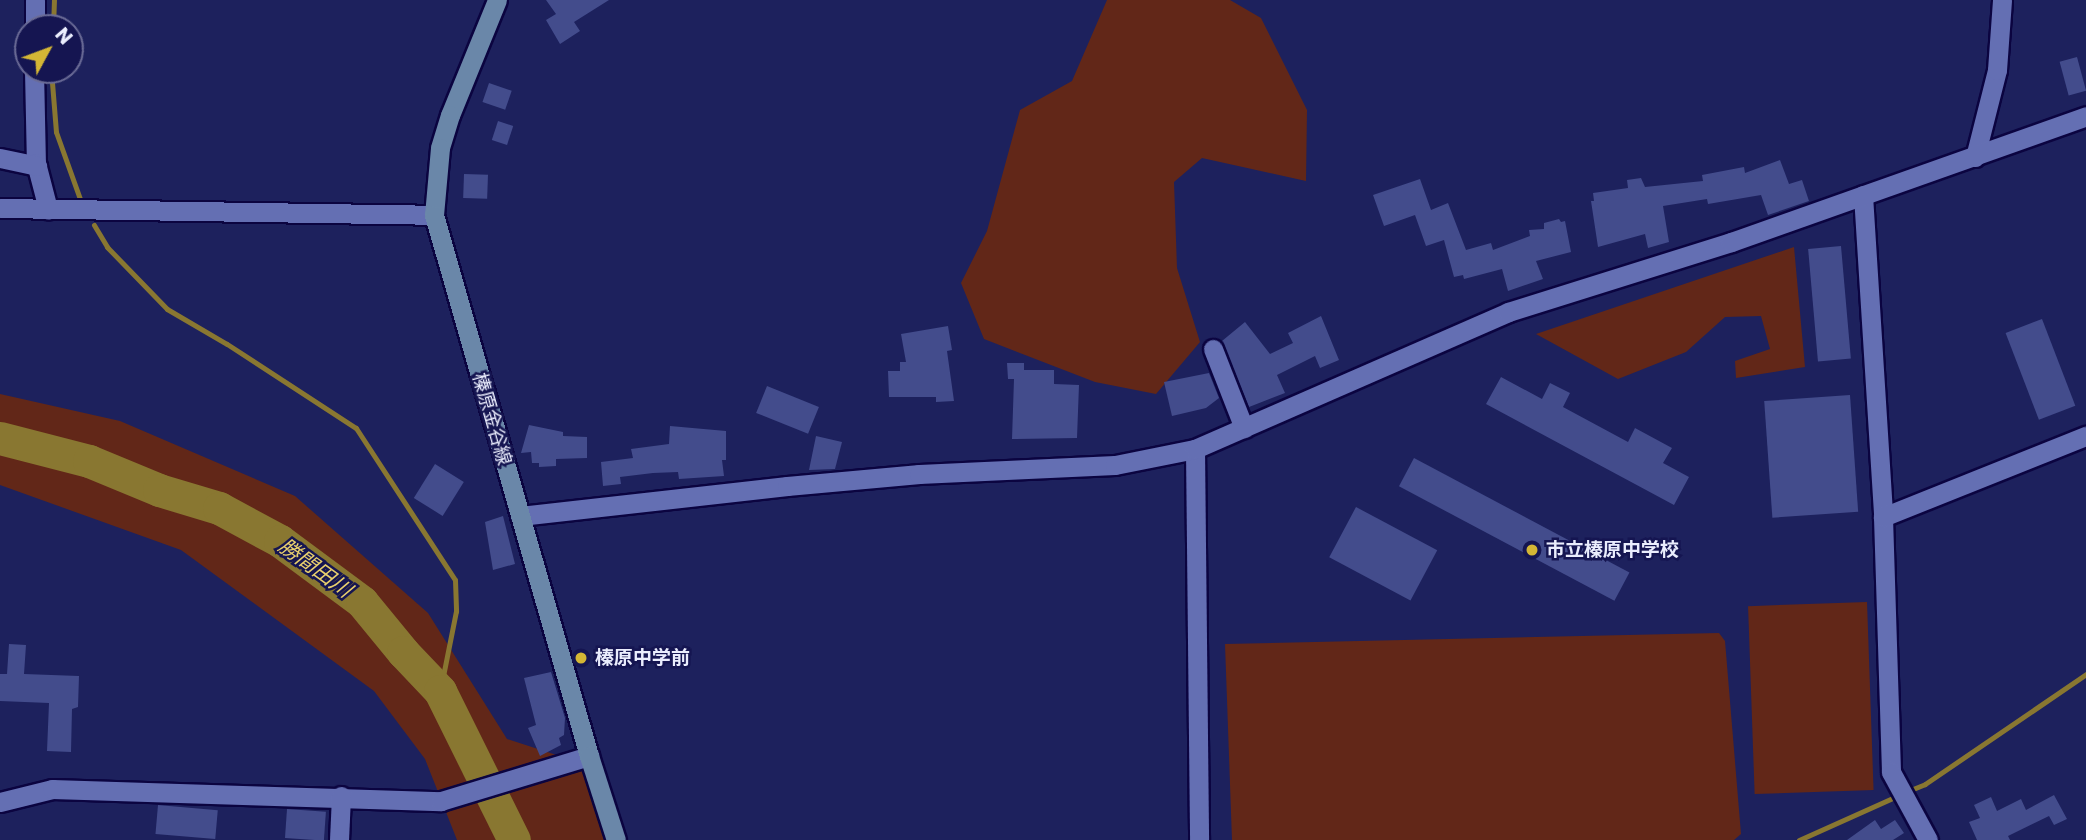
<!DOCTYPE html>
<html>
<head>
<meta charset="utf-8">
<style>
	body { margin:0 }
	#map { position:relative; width:2086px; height:840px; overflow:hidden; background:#1d215d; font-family:Poppins,"Noto Sans JP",sans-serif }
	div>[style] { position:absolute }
	.green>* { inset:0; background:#622718; transform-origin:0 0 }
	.stream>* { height:5px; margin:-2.5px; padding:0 2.5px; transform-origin:2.5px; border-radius:2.5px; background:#897731 }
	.river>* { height:33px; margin:-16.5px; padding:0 16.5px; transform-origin:16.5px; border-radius:16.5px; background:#897731 }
	.building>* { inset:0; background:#434c8c; transform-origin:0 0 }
	.roads { filter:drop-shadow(2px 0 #0b0440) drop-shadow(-2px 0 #0b0440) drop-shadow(0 2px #0b0440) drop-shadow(0 -2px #0b0440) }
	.minor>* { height:19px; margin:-9.5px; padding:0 9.5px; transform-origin:9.5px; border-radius:9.5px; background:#646fb3 }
	.tertiary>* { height:19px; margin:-9.5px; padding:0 9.5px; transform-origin:9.5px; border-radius:9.5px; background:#646fb3 }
	.secondary>* { height:19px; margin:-9.5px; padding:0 9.5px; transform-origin:9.5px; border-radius:9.5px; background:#6a87a9 }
	.dots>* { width:19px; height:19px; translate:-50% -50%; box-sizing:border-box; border:4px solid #151551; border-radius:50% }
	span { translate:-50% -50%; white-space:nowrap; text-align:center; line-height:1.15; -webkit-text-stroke:5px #151551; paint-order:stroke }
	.street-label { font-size:19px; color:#eaedfd }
	.poi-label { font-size:19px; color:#eaedfd; font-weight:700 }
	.left { translate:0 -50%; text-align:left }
	.water-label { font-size:21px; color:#e9d06d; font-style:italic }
	.north { position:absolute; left:14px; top:14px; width:70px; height:70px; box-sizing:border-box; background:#151551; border:2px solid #6a6b96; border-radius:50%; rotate:49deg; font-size:19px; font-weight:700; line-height:28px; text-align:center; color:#eaedfd }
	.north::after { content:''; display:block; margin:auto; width:24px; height:32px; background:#d4b635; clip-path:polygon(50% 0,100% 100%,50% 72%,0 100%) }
</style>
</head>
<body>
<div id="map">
	<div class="green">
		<div style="clip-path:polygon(1107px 0,1230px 0,1261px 18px,1307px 110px,1306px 181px,1202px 158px,1174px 182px,1177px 268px,1200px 342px,1156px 394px,1095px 382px,984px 339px,961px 283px,987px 231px,1020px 110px,1072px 81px)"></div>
		<div style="clip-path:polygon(1794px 247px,1805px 367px,1736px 378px,1735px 361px,1770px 349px,1761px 316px,1725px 317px,1686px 352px,1618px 379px,1536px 334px)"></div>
		<div style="clip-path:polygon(0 394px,120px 421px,295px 496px,428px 613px,507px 739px,584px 764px,606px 840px,457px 840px,425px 759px,374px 691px,181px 550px,0 485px)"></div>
		<div style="left:1867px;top:602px;width:188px;height:119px;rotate:88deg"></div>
		<div style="clip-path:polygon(1719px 633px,1725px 641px,1741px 834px,1734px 840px,1232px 840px,1225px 644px)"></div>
	</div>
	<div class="stream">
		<div style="left:53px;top:28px;width:28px;rotate:-88deg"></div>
		<div style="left:51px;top:70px;width:62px;rotate:85.4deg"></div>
		<div style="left:56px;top:132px;width:74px;rotate:70.3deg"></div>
		<div style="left:94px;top:225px;width:26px;rotate:59deg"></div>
		<div style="left:107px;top:247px;width:86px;rotate:45.9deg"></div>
		<div style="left:167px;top:309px;width:69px;rotate:30.3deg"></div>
		<div style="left:227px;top:344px;width:154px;rotate:33.1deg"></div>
		<div style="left:356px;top:428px;width:181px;rotate:56.9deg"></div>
		<div style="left:455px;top:580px;width:31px;rotate:88deg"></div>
		<div style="left:456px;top:611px;width:82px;rotate:101.3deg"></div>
		<div style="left:1908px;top:791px;width:18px;rotate:-22deg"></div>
		<div style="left:1925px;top:784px;width:195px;rotate:-34.3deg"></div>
		<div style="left:1799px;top:840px;width:110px;rotate:-24.2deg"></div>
	</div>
	<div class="river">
		<div style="left:0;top:438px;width:92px;rotate:14.5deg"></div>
		<div style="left:89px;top:461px;width:76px;rotate:22.5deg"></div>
		<div style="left:159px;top:490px;width:63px;rotate:16.7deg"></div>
		<div style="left:219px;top:508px;width:69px;rotate:28.4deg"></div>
		<div style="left:280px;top:541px;width:102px;rotate:36.6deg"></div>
		<div style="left:362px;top:602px;width:65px;rotate:50.6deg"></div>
		<div style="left:403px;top:652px;width:54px;rotate:46.5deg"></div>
		<div style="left:440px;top:691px;width:166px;rotate:63.6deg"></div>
	</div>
	<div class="building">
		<div style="clip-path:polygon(546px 0,609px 0,574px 22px,580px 31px,560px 44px,546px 20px,556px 14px)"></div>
		<div style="left:2077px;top:57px;width:35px;height:18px;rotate:75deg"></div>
		<div style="left:489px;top:83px;width:24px;height:20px;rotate:19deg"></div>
		<div style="left:498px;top:121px;width:16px;height:20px;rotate:18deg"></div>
		<div style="clip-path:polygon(1780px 160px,1789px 184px,1802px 180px,1809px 201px,1768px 215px,1761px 195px,1708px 204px,1707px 199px,1663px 206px,1669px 242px,1648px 248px,1645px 234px,1598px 247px,1591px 201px,1594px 201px,1593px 193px,1628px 188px,1627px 180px,1641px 178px,1645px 187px,1703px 181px,1702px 175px,1744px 167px,1745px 173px)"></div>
		<div style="left:464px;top:174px;width:24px;height:24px;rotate:2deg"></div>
		<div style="clip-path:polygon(1420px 179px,1431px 210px,1448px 203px,1466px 250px,1491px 243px,1493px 250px,1530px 236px,1529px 230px,1544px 229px,1544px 223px,1559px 219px,1561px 222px,1565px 221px,1571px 252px,1536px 261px,1543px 279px,1508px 291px,1502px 269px,1464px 279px,1463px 275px,1454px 277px,1444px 240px,1426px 246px,1415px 215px,1384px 226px,1373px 195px)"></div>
		<div style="left:1841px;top:246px;width:113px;height:33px;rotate:85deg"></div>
		<div style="clip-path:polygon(1321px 316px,1339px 360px,1320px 368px,1315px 356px,1277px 375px,1285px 393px,1249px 407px,1222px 341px,1245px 322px,1270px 354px,1293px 343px,1288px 333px)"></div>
		<div style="left:2042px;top:319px;width:93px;height:39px;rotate:69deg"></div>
		<div style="clip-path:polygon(948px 326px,952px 350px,947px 351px,954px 401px,936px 402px,936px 397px,889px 397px,888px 371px,900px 371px,900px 362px,906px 362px,901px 334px)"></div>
		<div style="clip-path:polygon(1007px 363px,1024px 363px,1024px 370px,1054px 370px,1054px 384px,1079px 385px,1077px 438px,1012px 439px,1014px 379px,1008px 379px)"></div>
		<div style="clip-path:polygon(1209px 373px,1219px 398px,1206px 408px,1172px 416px,1164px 382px)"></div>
		<div style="clip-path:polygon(1501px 377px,1542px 399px,1550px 383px,1570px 393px,1563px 407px,1628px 442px,1635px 428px,1672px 448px,1663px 463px,1689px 477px,1674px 505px,1486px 404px)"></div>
		<div style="left:767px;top:386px;width:56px;height:29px;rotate:22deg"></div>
		<div style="left:1850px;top:395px;width:117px;height:86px;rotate:86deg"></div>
		<div style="clip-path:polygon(529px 425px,563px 432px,563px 436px,587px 437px,587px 458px,556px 459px,556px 466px,539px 467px,539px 463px,532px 463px,531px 452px,521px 453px)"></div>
		<div style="clip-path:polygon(670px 426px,726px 431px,726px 460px,722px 460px,724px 476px,679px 479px,678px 472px,653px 473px,620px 477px,621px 484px,603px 486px,601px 462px,633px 458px,631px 449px,669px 444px)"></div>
		<div style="clip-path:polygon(816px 436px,842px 442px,835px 469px,809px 470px)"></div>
		<div style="left:1414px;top:458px;width:244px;height:32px;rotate:28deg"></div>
		<div style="left:435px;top:464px;width:34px;height:40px;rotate:32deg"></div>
		<div style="left:1356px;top:507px;width:92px;height:57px;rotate:28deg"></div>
		<div style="clip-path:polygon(503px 516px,515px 564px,493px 570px,485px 522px)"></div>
		<div style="clip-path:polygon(9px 644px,26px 645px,24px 674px,79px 676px,78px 707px,72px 709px,71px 752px,47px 751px,49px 703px,0 701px,0 674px,7px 674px)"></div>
		<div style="clip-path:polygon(551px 672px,565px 718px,564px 735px,559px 738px,561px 745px,540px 756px,528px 728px,536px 725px,524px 678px)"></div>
		<div style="clip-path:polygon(2054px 795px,2067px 819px,2054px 825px,2049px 816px,2008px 836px,2010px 840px,1977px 840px,1969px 822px,1980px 818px,1974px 805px,1991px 797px,1997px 811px,2021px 799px,2026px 810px)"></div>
		<div style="left:158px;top:805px;width:60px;height:29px;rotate:5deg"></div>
		<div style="left:287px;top:809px;width:39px;height:29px;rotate:4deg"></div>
		<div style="clip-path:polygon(1875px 820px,1881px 829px,1895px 820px,1904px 833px,1893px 840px,1847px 840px)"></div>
	</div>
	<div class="roads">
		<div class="minor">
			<div style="left:35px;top:28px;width:28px;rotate:-90deg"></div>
			<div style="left:34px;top:70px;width:93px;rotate:88.8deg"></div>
			<div style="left:36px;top:163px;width:48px;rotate:75.4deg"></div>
			<div style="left:1975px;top:157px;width:90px;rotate:-75.8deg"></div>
			<div style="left:1997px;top:70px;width:70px;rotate:-85.9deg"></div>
			<div style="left:0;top:158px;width:38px;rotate:12deg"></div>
			<div style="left:1863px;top:195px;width:323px;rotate:86.4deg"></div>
			<div style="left:1883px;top:517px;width:255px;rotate:88.2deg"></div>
			<div style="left:1891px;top:772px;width:77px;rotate:61.4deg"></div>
			<div style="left:0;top:208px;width:434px;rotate:0.9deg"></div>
			<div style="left:1213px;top:349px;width:85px;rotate:68.6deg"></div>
			<div style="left:1195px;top:449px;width:391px;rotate:89.4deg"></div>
			<div style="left:1883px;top:517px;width:219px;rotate:-21.8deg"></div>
			<div style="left:0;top:802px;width:54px;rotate:-14deg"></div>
			<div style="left:52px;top:789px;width:389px;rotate:1.8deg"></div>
			<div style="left:441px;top:801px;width:155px;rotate:-16.9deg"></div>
			<div style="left:339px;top:840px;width:44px;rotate:-87.4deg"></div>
		</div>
		<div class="tertiary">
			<div style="left:520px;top:516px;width:269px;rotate:-6.4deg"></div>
			<div style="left:787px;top:486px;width:133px;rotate:-5.2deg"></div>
			<div style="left:919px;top:474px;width:196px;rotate:-2.6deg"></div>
			<div style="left:1115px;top:465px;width:82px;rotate:-11.3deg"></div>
			<div style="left:1195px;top:449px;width:342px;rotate:-23.6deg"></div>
			<div style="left:1508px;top:312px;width:234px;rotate:-17.4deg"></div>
			<div style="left:1731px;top:242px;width:377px;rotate:-19.5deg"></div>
		</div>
		<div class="secondary">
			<div style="left:497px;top:0;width:124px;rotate:112.2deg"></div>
			<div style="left:450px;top:115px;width:34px;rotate:107deg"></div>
			<div style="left:440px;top:148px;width:67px;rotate:95.1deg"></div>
			<div style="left:434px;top:215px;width:563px;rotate:74.01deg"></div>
			<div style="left:589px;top:756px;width:88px;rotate:72.2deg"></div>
		</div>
	</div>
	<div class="dots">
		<div style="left:1532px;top:550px;background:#d4b635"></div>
		<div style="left:581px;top:658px;background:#d4b635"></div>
	</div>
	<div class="street-label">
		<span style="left:492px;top:419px;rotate:74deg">榛原金谷線</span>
	</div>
	<div class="poi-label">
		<span class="left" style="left:1546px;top:550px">市立榛原中学校</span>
		<span class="left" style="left:595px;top:658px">榛原中学前</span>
	</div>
	<div class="water-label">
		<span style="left:315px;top:568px;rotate:36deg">勝間田川</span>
	</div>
	<div class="north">N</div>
</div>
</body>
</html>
